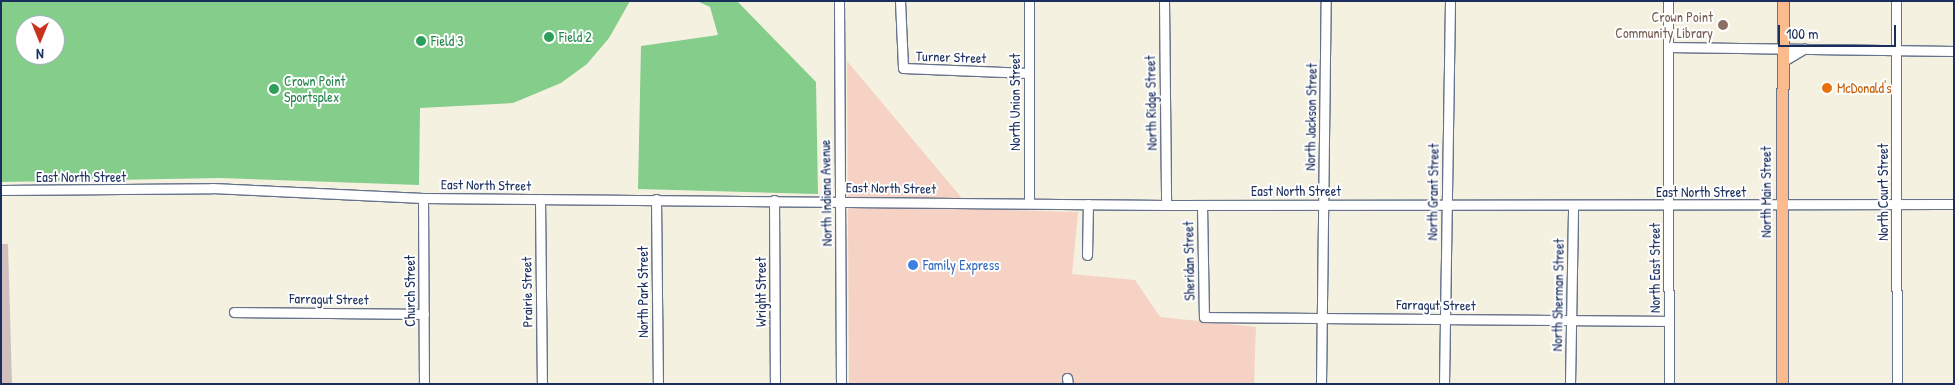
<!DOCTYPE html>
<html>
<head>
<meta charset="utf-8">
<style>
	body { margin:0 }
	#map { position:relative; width:1955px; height:385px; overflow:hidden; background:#f4f1e1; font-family:"Patrick Hand",sans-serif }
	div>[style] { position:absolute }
	.built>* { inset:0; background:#f5d2c3 }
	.industrial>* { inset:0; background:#d1bfbd }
	.green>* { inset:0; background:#84cd8a }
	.roads { filter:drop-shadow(1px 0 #67738c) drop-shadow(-1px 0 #67738c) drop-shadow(0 1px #67738c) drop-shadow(0 -1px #67738c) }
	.minor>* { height:9px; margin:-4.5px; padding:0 4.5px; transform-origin:4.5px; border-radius:4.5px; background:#fff }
	.major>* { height:11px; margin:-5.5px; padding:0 5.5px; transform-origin:5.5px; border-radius:5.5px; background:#fbbb8c }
	.dots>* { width:14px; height:14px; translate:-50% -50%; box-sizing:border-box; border:2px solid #fff; border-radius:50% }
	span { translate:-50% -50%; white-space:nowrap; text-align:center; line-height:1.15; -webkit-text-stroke:4px #fff; paint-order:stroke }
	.education-label { font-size:14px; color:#785e54 }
	.right { translate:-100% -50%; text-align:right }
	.leisure-label { font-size:14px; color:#27864d }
	.left { translate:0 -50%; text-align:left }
	.street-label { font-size:14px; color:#1b2f5e }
	.food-label { font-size:14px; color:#c56008 }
	.shop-label { font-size:14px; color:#366cbe }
	.frame { position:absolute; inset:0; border:2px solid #1b2f5e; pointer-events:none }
	.north { position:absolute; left:15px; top:15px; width:50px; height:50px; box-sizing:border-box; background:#fff; border:1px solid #a4acbf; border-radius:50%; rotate:180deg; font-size:14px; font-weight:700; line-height:20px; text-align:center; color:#1b2f5e }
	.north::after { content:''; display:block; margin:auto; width:18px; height:22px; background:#c8321e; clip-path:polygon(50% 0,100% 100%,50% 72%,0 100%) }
	.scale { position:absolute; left:1778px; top:25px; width:118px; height:22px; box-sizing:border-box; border:2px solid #1b2f5e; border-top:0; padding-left:6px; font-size:15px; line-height:18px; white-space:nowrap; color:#1b2f5e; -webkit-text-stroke:4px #fff; paint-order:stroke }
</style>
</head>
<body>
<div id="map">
	<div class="built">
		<div style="clip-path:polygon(847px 61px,971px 209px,1078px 212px,1072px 274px,1135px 280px,1160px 317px,1256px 327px,1254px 384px,849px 384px)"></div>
	</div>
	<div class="industrial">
		<div style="clip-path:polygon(1px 244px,8px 244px,12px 384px,1px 384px)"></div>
	</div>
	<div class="green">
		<div style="clip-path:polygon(evenodd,1px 1px,630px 1px,609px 38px,587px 64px,561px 83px,513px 103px,420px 108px,419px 185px,220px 178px,1px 182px,1px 1px,25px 25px,55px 25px,55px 55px,25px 55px,25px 25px)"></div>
		<div style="clip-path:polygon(697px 1px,737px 1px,816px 82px,818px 194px,638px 189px,641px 46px,718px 35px,710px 7px)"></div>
	</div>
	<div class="roads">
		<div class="minor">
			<div style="left:839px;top:1px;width:383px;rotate:89.7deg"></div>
			<div style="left:900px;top:1px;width:67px;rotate:87.4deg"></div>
			<div style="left:903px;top:68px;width:126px;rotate:2.3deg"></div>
			<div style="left:1164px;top:1px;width:204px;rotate:89.4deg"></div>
			<div style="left:1668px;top:1px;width:383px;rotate:89.9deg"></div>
			<div style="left:1896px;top:1px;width:383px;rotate:89.9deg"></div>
			<div style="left:1668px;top:47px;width:286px;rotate:0.8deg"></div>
			<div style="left:1782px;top:62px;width:26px;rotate:-31deg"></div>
			<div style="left:1px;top:190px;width:211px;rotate:-0.5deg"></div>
			<div style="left:212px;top:188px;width:211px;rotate:2.7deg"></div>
			<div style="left:423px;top:198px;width:743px;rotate:0.54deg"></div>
			<div style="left:1166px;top:205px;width:788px;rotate:-0.07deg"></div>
			<div style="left:423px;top:198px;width:186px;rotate:89.7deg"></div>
			<div style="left:540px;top:199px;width:185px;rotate:89.4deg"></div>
			<div style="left:656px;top:199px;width:185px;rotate:89.4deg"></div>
			<div style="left:774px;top:200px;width:184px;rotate:89.7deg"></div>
			<div style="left:1029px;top:203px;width:202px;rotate:-90deg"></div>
			<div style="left:1202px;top:205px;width:112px;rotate:89deg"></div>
			<div style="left:1204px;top:317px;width:465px;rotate:0.5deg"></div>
			<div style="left:1087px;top:255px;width:51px;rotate:-88.9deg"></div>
			<div style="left:234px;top:312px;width:190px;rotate:0.6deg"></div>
			<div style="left:1067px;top:378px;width:6px;rotate:81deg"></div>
			<div style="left:1321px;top:384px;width:383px;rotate:-89.3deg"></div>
			<div style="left:1444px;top:384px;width:383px;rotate:-89.1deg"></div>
			<div style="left:1570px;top:384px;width:178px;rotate:-89deg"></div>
		</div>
		<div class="major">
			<div style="left:1782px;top:384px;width:383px;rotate:-89.9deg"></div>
		</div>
	</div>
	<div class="dots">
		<div style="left:1723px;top:25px;background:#8d6e63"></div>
		<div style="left:549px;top:37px;background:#2e9e5b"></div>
		<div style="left:421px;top:41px;background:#2e9e5b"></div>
		<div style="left:1827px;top:88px;background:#e8710a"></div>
		<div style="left:274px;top:89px;background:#2e9e5b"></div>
		<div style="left:913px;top:265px;background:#3f7fe0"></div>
	</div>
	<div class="education-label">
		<span class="right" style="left:1713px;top:25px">Crown Point<br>Community Library</span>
	</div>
	<div class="leisure-label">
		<span class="left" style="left:559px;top:37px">Field 2</span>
		<span class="left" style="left:431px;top:41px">Field 3</span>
		<span class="left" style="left:284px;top:89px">Crown Point<br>Sportsplex</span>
	</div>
	<div class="street-label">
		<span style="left:951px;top:57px;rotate:2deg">Turner Street</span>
		<span style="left:1015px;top:102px;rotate:-90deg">North Union Street</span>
		<span style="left:1151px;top:103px;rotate:-91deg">North Ridge Street</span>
		<span style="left:1311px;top:117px;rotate:-89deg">North Jackson Street</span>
		<span style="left:81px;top:177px">East North Street</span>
		<span style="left:486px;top:185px;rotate:1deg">East North Street</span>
		<span style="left:891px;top:188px;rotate:1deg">East North Street</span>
		<span style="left:1296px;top:191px">East North Street</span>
		<span style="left:1433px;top:192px;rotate:-89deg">North Grant Street</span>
		<span style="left:1701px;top:192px">East North Street</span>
		<span style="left:1766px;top:192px;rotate:-90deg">North Main Street</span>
		<span style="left:1883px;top:192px;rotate:-90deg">North Court Street</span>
		<span style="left:826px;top:193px;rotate:-91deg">North Indiana Avenue</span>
		<span style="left:1189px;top:261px;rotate:-91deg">Sheridan Street</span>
		<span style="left:1655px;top:268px;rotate:-90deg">North East Street</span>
		<span style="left:410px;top:291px;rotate:-90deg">Church Street</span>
		<span style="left:527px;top:292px;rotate:-91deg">Prairie Street</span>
		<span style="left:643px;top:292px;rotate:-90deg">North Park Street</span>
		<span style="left:761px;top:292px;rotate:-90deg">Wright Street</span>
		<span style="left:1558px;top:295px;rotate:-89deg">North Sherman Street</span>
		<span style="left:329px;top:299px;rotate:1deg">Farragut Street</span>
		<span style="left:1436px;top:305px;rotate:1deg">Farragut Street</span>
	</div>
	<div class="food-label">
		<span class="left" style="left:1837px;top:88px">McDonald's</span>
	</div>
	<div class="shop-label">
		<span class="left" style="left:923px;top:265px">Family Express</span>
	</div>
	<div class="frame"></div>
	<div class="north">N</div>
	<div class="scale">100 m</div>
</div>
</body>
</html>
